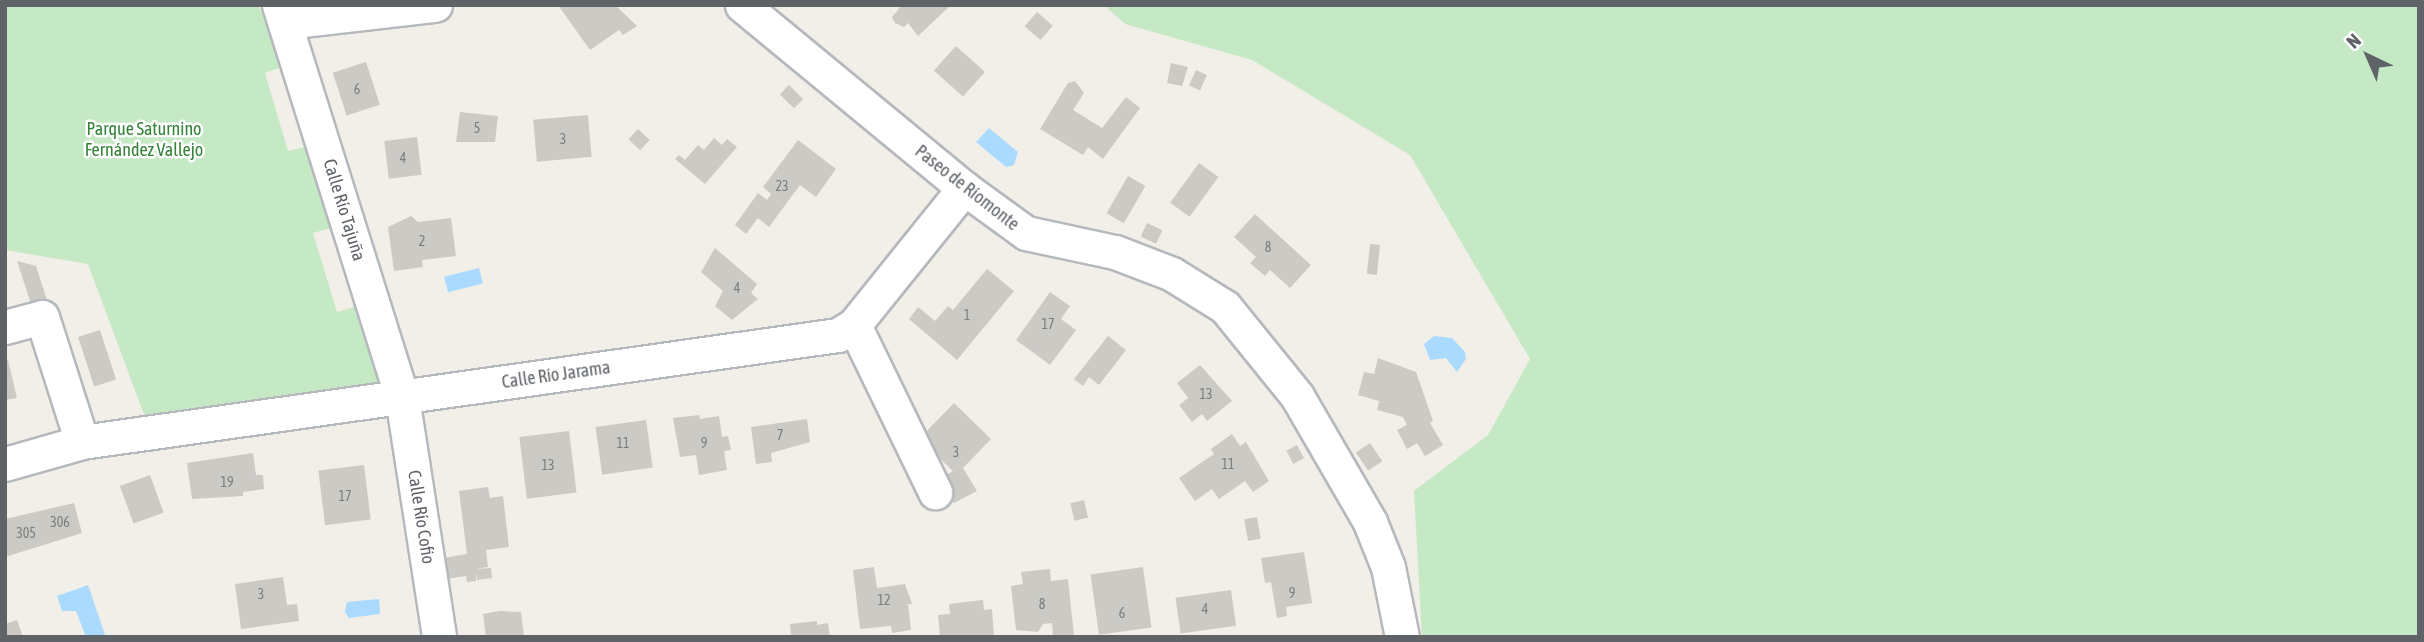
<!DOCTYPE html>
<html>
<head>
<meta charset="utf-8">
<style>
	body { margin:0 }
	#map { position:relative; width:2424px; height:642px; overflow:hidden; background:#f1efe8; font-family:"Asap Condensed",sans-serif }
	div>[style] { position:absolute }
	.green>* { inset:0; background:#c5e8c5 }
	.water>* { inset:0; background:#aadaff; transform-origin:0 0 }
	.building>* { inset:0; background:#cccac5; transform-origin:0 0 }
	.roads { filter:drop-shadow(2px 0 #b5b8bc) drop-shadow(-2px 0 #b5b8bc) drop-shadow(0 2px #b5b8bc) drop-shadow(0 -2px #b5b8bc) }
	.minor>* { height:33px; margin:-16.5px; padding:0 16.5px; transform-origin:16.5px; border-radius:16.5px; background:#fff }
	span { translate:-50% -50%; white-space:nowrap; text-align:center; line-height:1.15; -webkit-text-stroke:5px #fff; paint-order:stroke }
	.number-label { font-size:14px; color:#7a7d7f }
	.number-label span { -webkit-text-stroke-width:0 }
	.park-label { font-size:18px; color:#348238 }
	.street-label { font-size:18px; color:#5f6368 }
	.frame { position:absolute; inset:0; border:7px solid #5f6368; pointer-events:none }
	.north { position:absolute; left:2333px; top:21px; width:70px; height:70px; -webkit-text-stroke:5px #fff; paint-order:stroke; rotate:316deg; font-size:19px; font-weight:700; line-height:28px; text-align:center; color:#5f6368 }
	.north::after { content:''; display:block; margin:auto; width:24px; height:32px; background:#5f6368; clip-path:polygon(50% 0,100% 100%,50% 72%,0 100%) }
</style>
</head>
<body>
<div id="map">
	<div class="green">
		<div style="clip-path:polygon(5px 5px,259px 5px,282px 67px,265px 73px,288px 151px,306px 147px,331px 228px,313px 233px,337px 312px,354px 307px,379px 383px,146px 420px,88px 264px,5px 250px)"></div>
		<div style="clip-path:polygon(1104px 5px,2419px 5px,2419px 637px,1422px 637px,1414px 491px,1488px 435px,1530px 359px,1410px 155px,1252px 60px,1125px 24px)"></div>
	</div>
	<div class="water">
		<div style="clip-path:polygon(989px 128px,1018px 152px,1014px 165px,1006px 167px,976px 142px)"></div>
		<div style="left:479px;top:268px;width:16px;height:36px;rotate:76deg"></div>
		<div style="clip-path:polygon(1434px 336px,1452px 338px,1465px 352px,1466px 359px,1457px 372px,1446px 358px,1430px 360px,1424px 344px)"></div>
		<div style="clip-path:polygon(88px 585px,105px 635px,102px 637px,86px 637px,76px 611px,62px 611px,57px 596px)"></div>
		<div style="clip-path:polygon(379px 599px,380px 614px,349px 618px,345px 612px,347px 602px)"></div>
	</div>
	<div class="building">
		<div style="clip-path:polygon(558px 5px,615px 5px,637px 26px,623px 35px,619px 30px,590px 50px)"></div>
		<div style="clip-path:polygon(902px 5px,951px 5px,918px 36px,908px 23px,904px 27px,895px 23px,892px 17px)"></div>
		<div style="left:1037px;top:12px;width:21px;height:19px;rotate:41deg"></div>
		<div style="left:956px;top:46px;width:39px;height:33px;rotate:42deg"></div>
		<div style="left:366px;top:62px;width:45px;height:35px;rotate:72deg"></div>
		<div style="clip-path:polygon(1171px 63px,1188px 67px,1182px 86px,1167px 83px)"></div>
		<div style="left:1196px;top:70px;width:12px;height:17px;rotate:24deg"></div>
		<div style="clip-path:polygon(1075px 81px,1084px 93px,1073px 110px,1102px 128px,1126px 97px,1140px 108px,1103px 159px,1088px 147px,1083px 155px,1040px 129px,1068px 83px)"></div>
		<div style="left:789px;top:85px;width:20px;height:13px;rotate:45deg"></div>
		<div style="clip-path:polygon(460px 112px,498px 116px,495px 142px,456px 142px)"></div>
		<div style="left:588px;top:115px;width:42px;height:55px;rotate:85deg"></div>
		<div style="left:638px;top:129px;width:16px;height:14px;rotate:43deg"></div>
		<div style="left:417px;top:137px;width:38px;height:33px;rotate:83deg"></div>
		<div style="clip-path:polygon(714px 138px,722px 145px,727px 139px,737px 147px,705px 184px,675px 159px,679px 155px,685px 160px,698px 145px,704px 150px)"></div>
		<div style="clip-path:polygon(798px 140px,836px 169px,816px 197px,800px 185px,769px 227px,758px 218px,746px 234px,735px 225px,758px 193px,767px 200px,771px 194px,763px 187px)"></div>
		<div style="left:1199px;top:163px;width:24px;height:49px;rotate:36deg"></div>
		<div style="left:1128px;top:176px;width:20px;height:43px;rotate:30deg"></div>
		<div style="clip-path:polygon(1255px 214px,1311px 265px,1290px 288px,1270px 270px,1265px 276px,1250px 263px,1256px 257px,1234px 237px)"></div>
		<div style="clip-path:polygon(411px 216px,418px 222px,451px 218px,456px 256px,422px 260px,423px 267px,394px 271px,388px 227px)"></div>
		<div style="left:1147px;top:223px;width:17px;height:15px;rotate:25deg"></div>
		<div style="left:1370px;top:244px;width:10px;height:30px;rotate:6deg"></div>
		<div style="clip-path:polygon(715px 248px,757px 284px,751px 293px,758px 299px,732px 320px,715px 306px,723px 291px,701px 272px)"></div>
		<div style="clip-path:polygon(17px 261px,36px 266px,48px 303px,32px 307px)"></div>
		<div style="clip-path:polygon(987px 269px,1014px 291px,957px 360px,909px 319px,918px 307px,935px 321px,948px 306px,953px 310px)"></div>
		<div style="clip-path:polygon(1050px 292px,1070px 306px,1061px 319px,1076px 330px,1050px 365px,1016px 340px)"></div>
		<div style="left:100px;top:330px;width:52px;height:23px;rotate:72deg"></div>
		<div style="clip-path:polygon(1108px 336px,1126px 350px,1099px 385px,1089px 377px,1083px 386px,1074px 379px)"></div>
		<div style="clip-path:polygon(1378px 358px,1416px 372px,1433px 421px,1430px 423px,1443px 445px,1425px 456px,1417px 443px,1407px 449px,1397px 430px,1407px 425px,1403px 417px,1377px 410px,1379px 401px,1358px 395px,1364px 372px,1374px 374px)"></div>
		<div style="clip-path:polygon(8px 360px,17px 398px,5px 400px,5px 361px)"></div>
		<div style="clip-path:polygon(1200px 365px,1232px 401px,1207px 421px,1202px 414px,1192px 422px,1179px 405px,1188px 398px,1177px 383px)"></div>
		<div style="clip-path:polygon(954px 403px,991px 439px,963px 468px,977px 491px,954px 503px,940px 478px,953px 471px,919px 439px)"></div>
		<div style="clip-path:polygon(699px 415px,700px 419px,719px 416px,722px 437px,728px 436px,731px 450px,724px 451px,727px 470px,699px 475px,696px 455px,680px 457px,673px 418px)"></div>
		<div style="clip-path:polygon(807px 419px,810px 442px,771px 453px,772px 462px,756px 464px,751px 427px)"></div>
		<div style="left:646px;top:420px;width:48px;height:51px;rotate:82deg"></div>
		<div style="left:569px;top:431px;width:62px;height:50px;rotate:83deg"></div>
		<div style="clip-path:polygon(1232px 434px,1240px 446px,1246px 442px,1269px 481px,1253px 492px,1245px 481px,1219px 499px,1212px 489px,1195px 501px,1179px 478px,1214px 454px,1211px 449px)"></div>
		<div style="left:1370px;top:443px;width:22px;height:17px;rotate:56deg"></div>
		<div style="left:1297px;top:445px;width:15px;height:12px;rotate:62deg"></div>
		<div style="clip-path:polygon(253px 453px,256px 475px,263px 475px,264px 489px,243px 492px,243px 496px,192px 499px,187px 463px)"></div>
		<div style="left:364px;top:465px;width:55px;height:46px;rotate:83deg"></div>
		<div style="left:150px;top:475px;width:40px;height:32px;rotate:70deg"></div>
		<div style="clip-path:polygon(488px 487px,490px 498px,503px 496px,509px 547px,486px 550px,488px 567px,475px 569px,491px 568px,492px 578px,477px 580px,476px 572px,476px 581px,467px 582px,466px 576px,446px 579px,443px 558px,467px 554px,459px 491px)"></div>
		<div style="left:1084px;top:500px;width:18px;height:14px;rotate:77deg"></div>
		<div style="clip-path:polygon(74px 503px,82px 533px,5px 557px,5px 519px)"></div>
		<div style="left:1257px;top:517px;width:22px;height:13px;rotate:80deg"></div>
		<div style="clip-path:polygon(1304px 552px,1312px 603px,1286px 607px,1287px 616px,1277px 618px,1271px 582px,1265px 583px,1261px 558px)"></div>
		<div style="clip-path:polygon(874px 567px,877px 588px,905px 584px,912px 604px,908px 604px,911px 630px,892px 633px,891px 626px,860px 629px,853px 570px)"></div>
		<div style="left:1143px;top:567px;width:61px;height:53px;rotate:82deg"></div>
		<div style="clip-path:polygon(1050px 569px,1051px 581px,1068px 579px,1074px 636px,1053px 637px,1052px 623px,1043px 624px,1038px 632px,1016px 630px,1011px 586px,1023px 584px,1021px 572px)"></div>
		<div style="clip-path:polygon(283px 577px,287px 605px,297px 604px,299px 621px,241px 629px,235px 584px)"></div>
		<div style="left:1231px;top:590px;width:36px;height:56px;rotate:82deg"></div>
		<div style="clip-path:polygon(983px 600px,984px 610px,992px 609px,994px 637px,940px 637px,938px 615px,950px 614px,949px 604px)"></div>
		<div style="clip-path:polygon(500px 611px,521px 612px,524px 637px,486px 637px,483px 614px)"></div>
		<div style="clip-path:polygon(17px 620px,23px 637px,5px 637px,5px 624px)"></div>
		<div style="clip-path:polygon(817px 621px,817px 625px,828px 623px,830px 637px,791px 637px,790px 624px)"></div>
	</div>
	<div class="roads">
		<div class="minor">
			<div style="left:279px;top:5px;width:411px;rotate:72.6deg"></div>
			<div style="left:402px;top:397px;width:243px;rotate:81.2deg"></div>
			<div style="left:742px;top:5px;width:288px;rotate:39.5deg"></div>
			<div style="left:964px;top:188px;width:77px;rotate:36deg"></div>
			<div style="left:1026px;top:233px;width:91px;rotate:12.1deg"></div>
			<div style="left:1115px;top:252px;width:61px;rotate:21.1deg"></div>
			<div style="left:1172px;top:274px;width:62px;rotate:31.9deg"></div>
			<div style="left:1225px;top:307px;width:114px;rotate:51deg"></div>
			<div style="left:1297px;top:396px;width:146px;rotate:59.9deg"></div>
			<div style="left:1370px;top:522px;width:48px;rotate:68.2deg"></div>
			<div style="left:1388px;top:567px;width:71px;rotate:78.7deg"></div>
			<div style="left:285px;top:22px;width:151px;rotate:-6.5deg"></div>
			<div style="left:854px;top:325px;width:186px;rotate:64.1deg"></div>
			<div style="left:5px;top:327px;width:38px;rotate:-15deg"></div>
			<div style="left:42px;top:317px;width:131px;rotate:72.3deg"></div>
			<div style="left:5px;top:464px;width:80px;rotate:-15.9deg"></div>
			<div style="left:82px;top:442px;width:764px;rotate:-8.06deg"></div>
			<div style="left:838px;top:335px;width:19px;rotate:-32deg"></div>
			<div style="left:854px;top:325px;width:176px;rotate:-51.2deg"></div>
		</div>
	</div>
	<div class="number-label">
		<span style="left:357px;top:89px">6</span>
		<span style="left:477px;top:128px">5</span>
		<span style="left:563px;top:139px">3</span>
		<span style="left:403px;top:158px">4</span>
		<span style="left:782px;top:186px">23</span>
		<span style="left:422px;top:241px">2</span>
		<span style="left:1268px;top:247px">8</span>
		<span style="left:737px;top:288px">4</span>
		<span style="left:967px;top:315px">1</span>
		<span style="left:1048px;top:324px">17</span>
		<span style="left:1206px;top:394px">13</span>
		<span style="left:780px;top:435px">7</span>
		<span style="left:623px;top:443px">11</span>
		<span style="left:704px;top:443px">9</span>
		<span style="left:956px;top:452px">3</span>
		<span style="left:1228px;top:464px">11</span>
		<span style="left:548px;top:465px">13</span>
		<span style="left:227px;top:482px">19</span>
		<span style="left:345px;top:496px">17</span>
		<span style="left:60px;top:522px">306</span>
		<span style="left:26px;top:533px">305</span>
		<span style="left:1292px;top:593px">9</span>
		<span style="left:261px;top:594px">3</span>
		<span style="left:884px;top:600px">12</span>
		<span style="left:1042px;top:604px">8</span>
		<span style="left:1205px;top:609px">4</span>
		<span style="left:1122px;top:613px">6</span>
	</div>
	<div class="park-label">
		<span style="left:144px;top:140px">Parque Saturnino<br>Fernández Vallejo</span>
	</div>
	<div class="street-label">
		<span style="left:967px;top:188px;rotate:38deg">Paseo de Ríomonte</span>
		<span style="left:344px;top:210px;rotate:73deg">Calle Río Tajuña</span>
		<span style="left:556px;top:375px;rotate:-8deg">Calle Río Jarama</span>
		<span style="left:421px;top:517px;rotate:81deg">Calle Río Cofio</span>
	</div>
	<div class="frame"></div>
	<div class="north">N</div>
</div>
</body>
</html>
